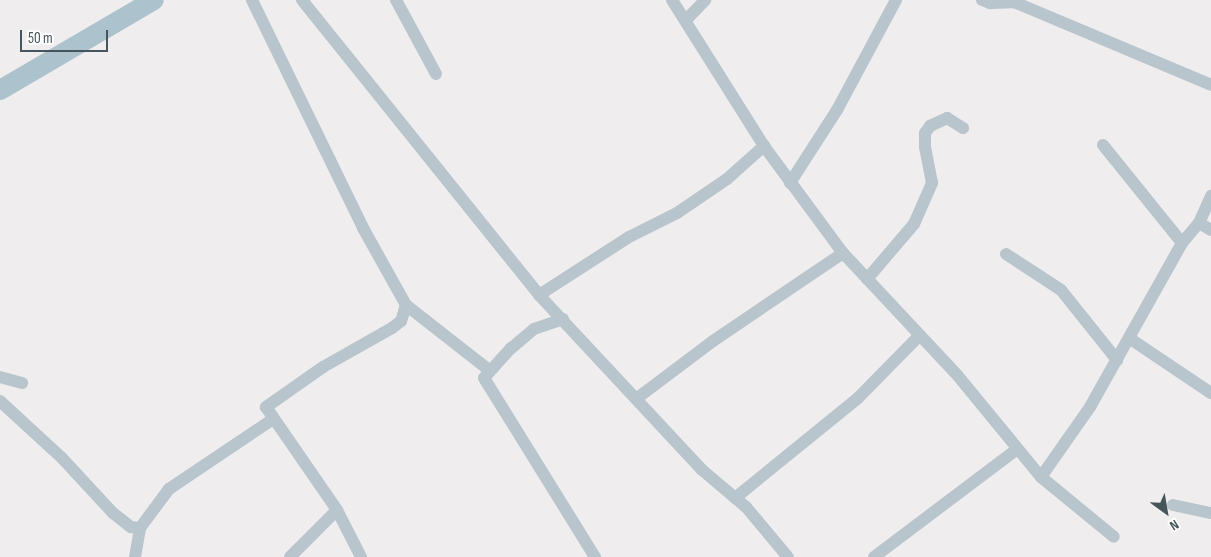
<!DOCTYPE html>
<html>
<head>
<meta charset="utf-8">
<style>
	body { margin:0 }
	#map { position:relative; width:1211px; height:557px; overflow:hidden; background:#f0edee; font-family:"Sofia Sans Condensed",sans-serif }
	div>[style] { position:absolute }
	.street>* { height:12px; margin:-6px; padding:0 6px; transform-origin:6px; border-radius:6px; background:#b8c5cc }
	.primary>* { height:20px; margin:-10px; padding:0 10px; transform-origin:10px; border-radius:10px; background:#acc3ce }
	span { translate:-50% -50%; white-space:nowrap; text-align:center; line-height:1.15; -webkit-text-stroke:4px #fff; paint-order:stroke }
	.north { position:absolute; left:1141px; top:487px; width:50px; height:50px; -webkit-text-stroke:4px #fff; paint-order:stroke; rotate:148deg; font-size:14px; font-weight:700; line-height:20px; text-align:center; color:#45555c }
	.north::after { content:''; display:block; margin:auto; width:18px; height:22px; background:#45555c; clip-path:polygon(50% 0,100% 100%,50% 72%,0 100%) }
	.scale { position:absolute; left:20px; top:30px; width:88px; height:22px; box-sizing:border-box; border:2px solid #45555c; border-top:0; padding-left:6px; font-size:15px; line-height:18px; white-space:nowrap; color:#45555c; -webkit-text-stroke:4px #fff; paint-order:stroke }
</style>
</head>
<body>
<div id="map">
	<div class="street">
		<div style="left:252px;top:0;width:254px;rotate:64deg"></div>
		<div style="left:363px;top:228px;width:88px;rotate:60.8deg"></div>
		<div style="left:406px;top:305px;width:17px;rotate:107deg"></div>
		<div style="left:401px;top:321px;width:11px;rotate:142deg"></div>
		<div style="left:392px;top:328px;width:79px;rotate:150.5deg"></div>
		<div style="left:323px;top:367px;width:70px;rotate:144.9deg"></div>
		<div style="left:266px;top:407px;width:125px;rotate:55.4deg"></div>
		<div style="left:337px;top:510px;width:53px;rotate:62.9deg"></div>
		<div style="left:302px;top:0;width:378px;rotate:51.2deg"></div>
		<div style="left:539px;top:295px;width:238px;rotate:47deg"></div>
		<div style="left:701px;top:469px;width:59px;rotate:40.2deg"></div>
		<div style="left:746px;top:507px;width:65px;rotate:50deg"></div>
		<div style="left:396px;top:0;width:84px;rotate:61.6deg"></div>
		<div style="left:672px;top:0;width:173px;rotate:57.8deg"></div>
		<div style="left:764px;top:146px;width:133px;rotate:53.6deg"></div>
		<div style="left:843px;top:253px;width:168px;rotate:46.9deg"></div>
		<div style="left:958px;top:376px;width:131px;rotate:50.6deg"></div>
		<div style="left:1041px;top:477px;width:94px;rotate:39.4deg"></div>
		<div style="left:982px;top:0;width:9px;rotate:21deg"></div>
		<div style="left:990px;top:3px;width:24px;rotate:-2deg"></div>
		<div style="left:1014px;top:2px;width:214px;rotate:22.8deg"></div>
		<div style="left:686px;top:20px;width:28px;rotate:-46deg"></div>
		<div style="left:1103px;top:145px;width:126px;rotate:51.1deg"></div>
		<div style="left:790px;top:183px;width:87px;rotate:-57.2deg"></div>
		<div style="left:837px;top:110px;width:125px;rotate:-61.8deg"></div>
		<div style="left:1199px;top:223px;width:14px;rotate:30deg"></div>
		<div style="left:1006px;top:254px;width:66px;rotate:33.2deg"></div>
		<div style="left:1061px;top:290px;width:90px;rotate:51.3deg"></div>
		<div style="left:867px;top:279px;width:72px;rotate:-49.5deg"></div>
		<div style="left:914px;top:224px;width:45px;rotate:-66.3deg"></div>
		<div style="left:932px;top:183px;width:37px;rotate:-101deg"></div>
		<div style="left:925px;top:147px;width:14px;rotate:-90deg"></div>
		<div style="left:925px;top:133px;width:9px;rotate:-54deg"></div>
		<div style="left:930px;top:126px;width:19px;rotate:-25deg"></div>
		<div style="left:947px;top:118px;width:19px;rotate:32deg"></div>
		<div style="left:539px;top:295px;width:107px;rotate:-32.8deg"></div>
		<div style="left:629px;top:237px;width:54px;rotate:-26.6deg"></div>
		<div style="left:677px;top:213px;width:60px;rotate:-34.2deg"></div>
		<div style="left:727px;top:179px;width:50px;rotate:-41.7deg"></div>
		<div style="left:406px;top:305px;width:105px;rotate:38.1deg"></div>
		<div style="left:563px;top:319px;width:31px;rotate:161deg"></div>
		<div style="left:534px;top:329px;width:30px;rotate:140deg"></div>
		<div style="left:511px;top:348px;width:40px;rotate:132deg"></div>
		<div style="left:484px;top:378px;width:211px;rotate:58.2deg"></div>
		<div style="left:1129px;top:338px;width:99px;rotate:33.9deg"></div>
		<div style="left:0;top:377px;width:23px;rotate:15deg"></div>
		<div style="left:636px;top:399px;width:96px;rotate:-37deg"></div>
		<div style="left:713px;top:341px;width:157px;rotate:-34.1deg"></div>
		<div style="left:0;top:401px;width:84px;rotate:42.6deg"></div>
		<div style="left:62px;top:458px;width:75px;rotate:47.2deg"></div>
		<div style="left:113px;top:513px;width:23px;rotate:38deg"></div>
		<div style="left:131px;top:527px;width:9px;rotate:6deg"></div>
		<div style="left:140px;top:528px;width:49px;rotate:-53.4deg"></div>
		<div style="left:169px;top:489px;width:125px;rotate:-33.9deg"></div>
		<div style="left:1041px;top:477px;width:85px;rotate:-55deg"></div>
		<div style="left:1090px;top:407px;width:188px;rotate:-60.7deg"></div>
		<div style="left:1182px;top:243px;width:26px;rotate:-50deg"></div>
		<div style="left:1199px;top:223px;width:30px;rotate:-66deg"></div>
		<div style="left:735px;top:498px;width:159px;rotate:-39.1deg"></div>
		<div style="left:858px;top:398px;width:87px;rotate:-45.5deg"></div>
		<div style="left:1173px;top:505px;width:39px;rotate:12deg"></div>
		<div style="left:135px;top:557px;width:29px;rotate:-80deg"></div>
		<div style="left:290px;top:557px;width:66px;rotate:-45deg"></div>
		<div style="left:874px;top:557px;width:178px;rotate:-37deg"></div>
	</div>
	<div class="primary">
		<div style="left:0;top:90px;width:178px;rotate:-30.3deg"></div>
	</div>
	<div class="north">N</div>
	<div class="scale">50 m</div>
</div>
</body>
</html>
